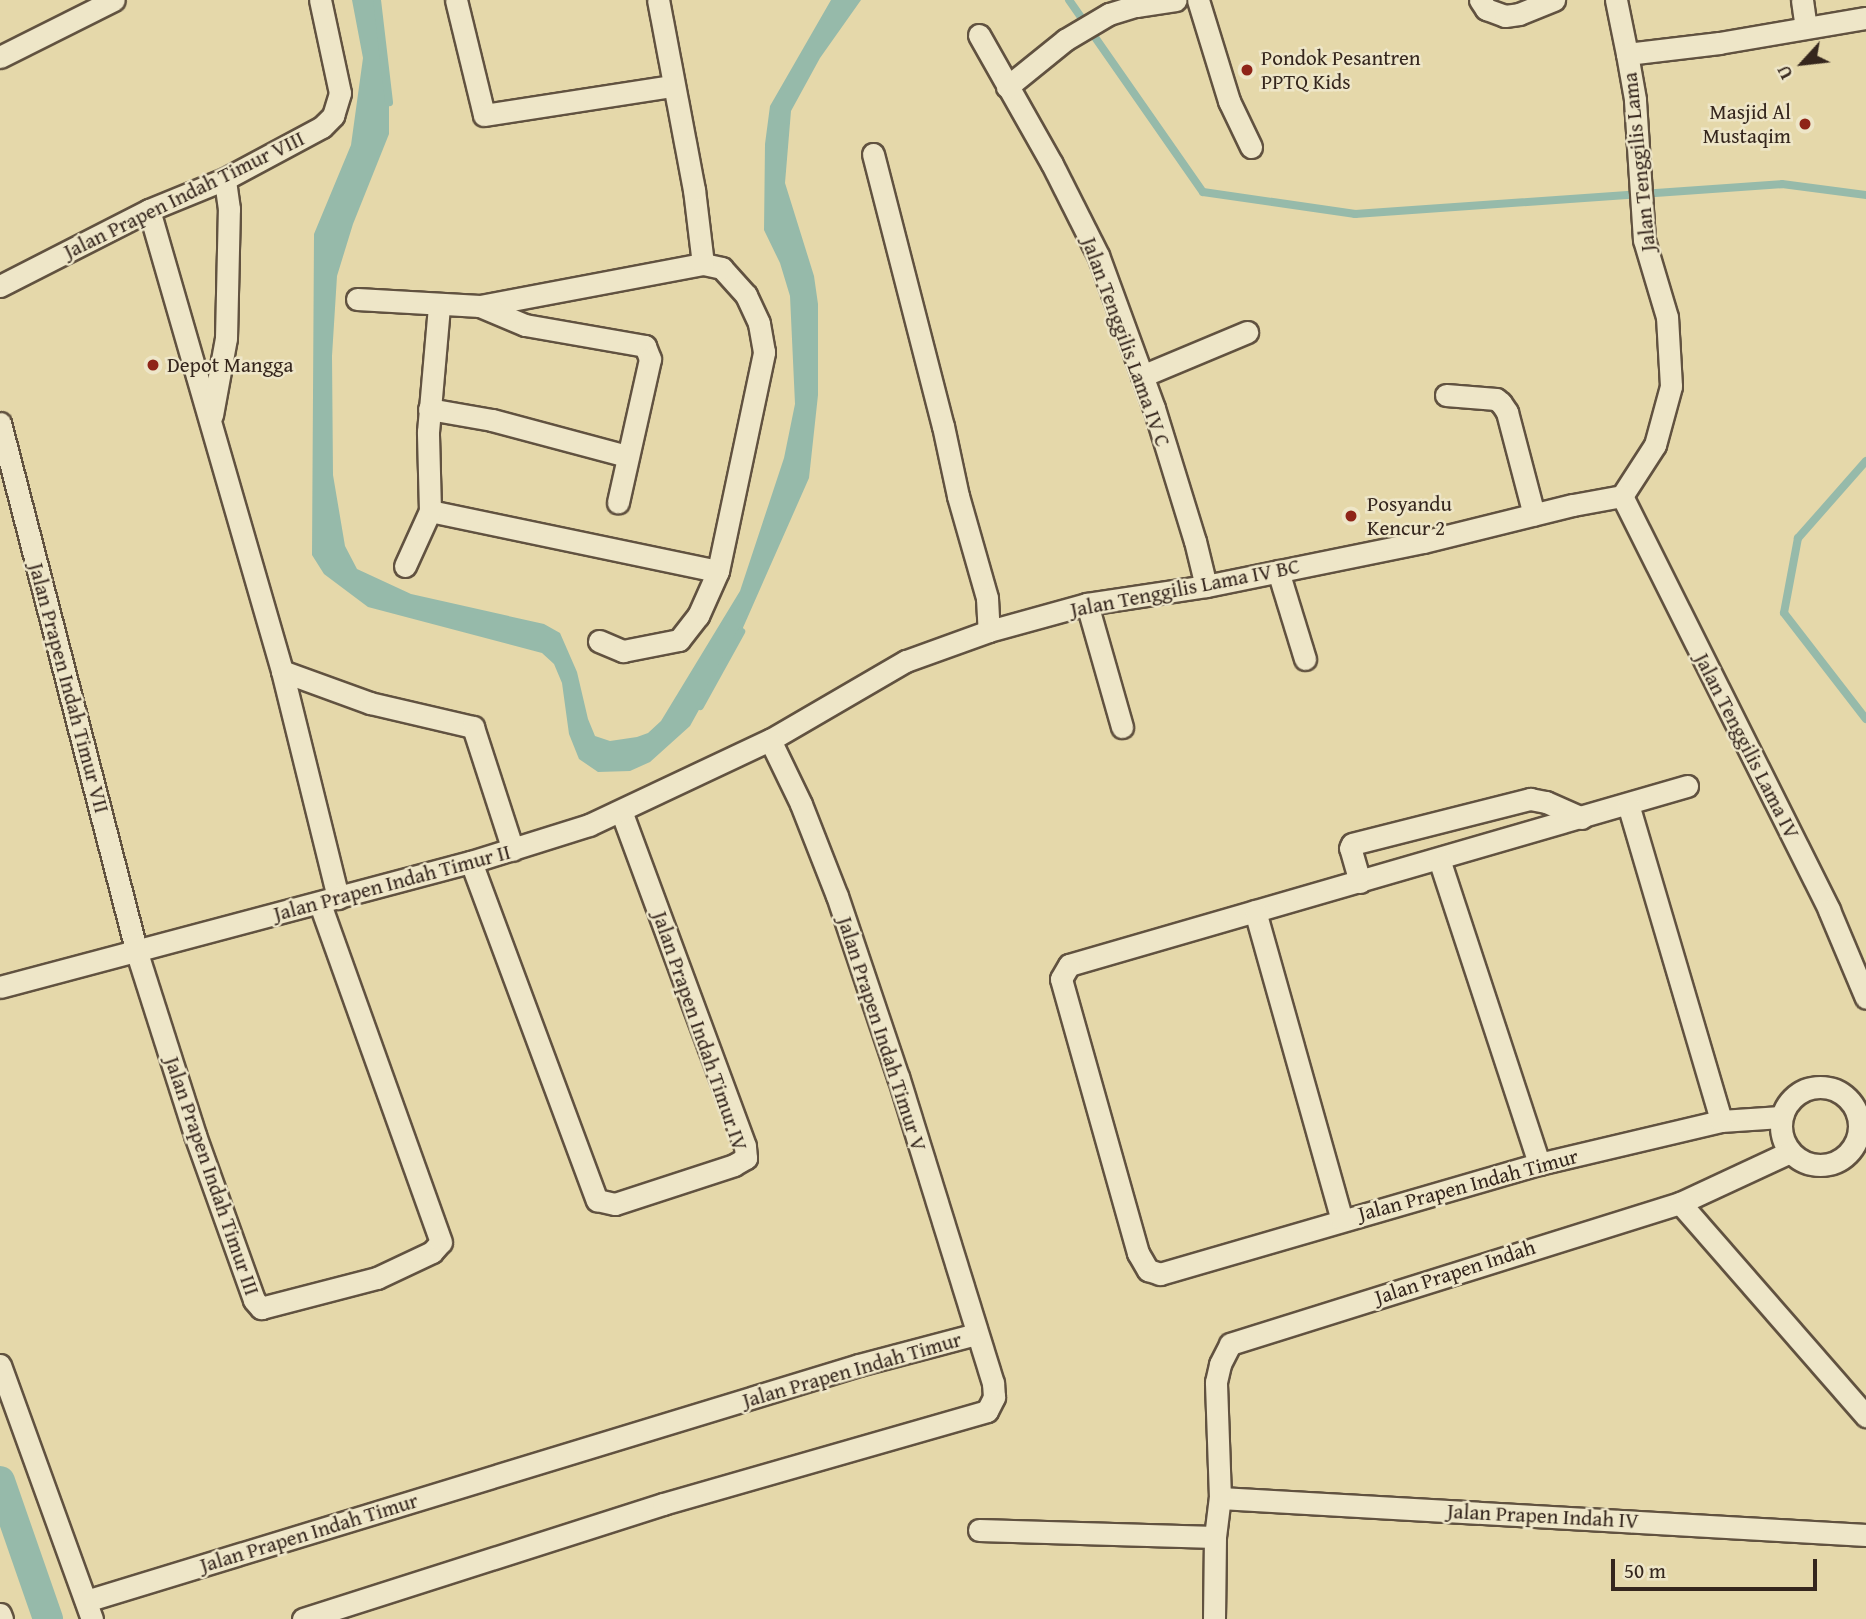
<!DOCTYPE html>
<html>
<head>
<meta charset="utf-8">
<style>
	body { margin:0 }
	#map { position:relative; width:1866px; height:1619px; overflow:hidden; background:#e5d8aa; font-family:"Gentium Book Plus",serif }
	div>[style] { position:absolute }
	.water>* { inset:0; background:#96baaa }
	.stream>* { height:8px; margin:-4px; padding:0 4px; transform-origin:4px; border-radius:4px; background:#96baaa }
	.canal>* { height:30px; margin:-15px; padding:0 15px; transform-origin:15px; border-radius:15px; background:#96baaa }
	.roads { filter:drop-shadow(2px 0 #615240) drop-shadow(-2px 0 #615240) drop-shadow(0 2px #615240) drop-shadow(0 -2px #615240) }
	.street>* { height:21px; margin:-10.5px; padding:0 10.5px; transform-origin:10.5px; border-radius:10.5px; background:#eee6c8 }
	.street>.ring { margin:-10.5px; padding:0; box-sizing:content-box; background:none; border:21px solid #eee6c8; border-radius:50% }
	.dots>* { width:19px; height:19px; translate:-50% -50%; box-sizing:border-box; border:4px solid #eee6c8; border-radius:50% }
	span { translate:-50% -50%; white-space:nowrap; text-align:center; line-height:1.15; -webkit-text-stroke:5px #eee6c8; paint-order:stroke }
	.poi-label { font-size:21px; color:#35261d }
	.left { translate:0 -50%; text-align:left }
	.right { translate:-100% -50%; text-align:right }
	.street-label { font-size:21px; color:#35261d }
	.north { position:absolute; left:1768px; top:28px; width:70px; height:70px; -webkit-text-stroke:5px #eee6c8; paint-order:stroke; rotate:243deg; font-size:19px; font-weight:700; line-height:28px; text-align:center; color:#35261d }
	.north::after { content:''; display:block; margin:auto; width:24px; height:32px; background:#35261d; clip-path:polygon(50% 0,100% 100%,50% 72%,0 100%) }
	.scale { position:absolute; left:1611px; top:1559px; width:206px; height:32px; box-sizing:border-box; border:4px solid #35261d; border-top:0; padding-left:9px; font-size:21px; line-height:24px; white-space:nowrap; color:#35261d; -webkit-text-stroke:5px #eee6c8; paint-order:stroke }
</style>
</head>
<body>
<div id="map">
	<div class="water">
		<div style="clip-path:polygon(352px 0,377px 0,389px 103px,389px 134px,353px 224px,337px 276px,332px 356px,333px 475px,345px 546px,357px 569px,411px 594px,544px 624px,560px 633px,577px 672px,588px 719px,595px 736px,610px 741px,637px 737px,648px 733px,661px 721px,740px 591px,784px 458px,795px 404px,790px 296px,780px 263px,764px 230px,765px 144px,770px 106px,831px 0,861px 0,820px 58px,791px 111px,785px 183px,814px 276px,818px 304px,818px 395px,809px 478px,738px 639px,690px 726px,650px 762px,630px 771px,598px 772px,579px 759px,569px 734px,562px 683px,554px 664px,542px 653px,368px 607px,324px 574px,312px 555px,314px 234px,351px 145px,363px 58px)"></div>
	</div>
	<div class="stream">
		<div style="left:377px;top:0;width:103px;rotate:83.3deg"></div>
		<div style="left:1069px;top:0;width:234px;rotate:55.1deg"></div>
		<div style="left:1203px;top:192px;width:154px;rotate:8.2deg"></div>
		<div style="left:1355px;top:214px;width:428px;rotate:-4deg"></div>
		<div style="left:1782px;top:184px;width:85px;rotate:7.5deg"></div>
		<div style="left:1866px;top:461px;width:103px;rotate:131.4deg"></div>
		<div style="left:1798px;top:538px;width:76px;rotate:100.6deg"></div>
		<div style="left:1784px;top:613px;width:134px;rotate:52.3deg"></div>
		<div style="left:700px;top:706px;width:85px;rotate:-61deg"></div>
	</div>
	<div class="canal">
		<div style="left:0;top:1481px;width:146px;rotate:70.8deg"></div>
	</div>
	<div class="roads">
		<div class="street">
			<div style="left:456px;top:0;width:118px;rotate:76.3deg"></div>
			<div style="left:484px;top:115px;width:190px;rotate:-8.8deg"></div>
			<div style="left:1198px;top:0;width:106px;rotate:72.9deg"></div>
			<div style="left:1229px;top:101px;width:51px;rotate:64.4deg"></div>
			<div style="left:1480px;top:0;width:11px;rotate:56deg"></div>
			<div style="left:1486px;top:9px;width:20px;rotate:20deg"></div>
			<div style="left:1505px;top:16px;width:14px;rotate:-8deg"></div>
			<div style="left:1519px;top:14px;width:38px;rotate:-22deg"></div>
			<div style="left:1616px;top:0;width:55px;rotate:78.5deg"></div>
			<div style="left:1802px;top:0;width:27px;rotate:82deg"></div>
			<div style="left:1136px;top:6px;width:40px;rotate:-8.5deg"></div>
			<div style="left:979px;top:35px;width:148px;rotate:60.5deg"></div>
			<div style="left:1052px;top:164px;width:102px;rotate:63.2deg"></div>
			<div style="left:1098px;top:255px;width:163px;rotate:69.9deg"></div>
			<div style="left:1154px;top:408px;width:139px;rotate:72.9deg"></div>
			<div style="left:1195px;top:541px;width:46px;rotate:76.3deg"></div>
			<div style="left:0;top:57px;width:127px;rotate:-26.6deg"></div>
			<div style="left:1007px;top:87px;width:75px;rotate:-39deg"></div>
			<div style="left:1065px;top:40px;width:51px;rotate:-30.6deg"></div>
			<div style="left:1109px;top:14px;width:28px;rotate:-17deg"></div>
			<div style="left:1136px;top:6px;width:6px;rotate:-90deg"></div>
			<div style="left:873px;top:154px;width:281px;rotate:75.6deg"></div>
			<div style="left:943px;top:426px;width:72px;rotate:77.9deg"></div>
			<div style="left:958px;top:496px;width:106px;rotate:74.1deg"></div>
			<div style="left:987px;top:598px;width:33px;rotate:87deg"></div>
			<div style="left:149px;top:210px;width:480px;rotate:73.9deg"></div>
			<div style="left:282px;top:671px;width:234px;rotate:76.1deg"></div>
			<div style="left:0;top:286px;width:167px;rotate:-27deg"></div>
			<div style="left:149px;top:210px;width:82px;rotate:-22.2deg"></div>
			<div style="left:225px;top:179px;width:110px;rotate:-28.2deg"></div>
			<div style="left:322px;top:127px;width:16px;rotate:-45deg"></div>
			<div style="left:333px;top:116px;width:24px;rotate:-73deg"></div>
			<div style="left:340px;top:93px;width:95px;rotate:-102.1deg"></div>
			<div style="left:357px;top:299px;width:123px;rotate:3.3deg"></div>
			<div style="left:480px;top:306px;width:227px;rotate:-10.7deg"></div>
			<div style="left:480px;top:306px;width:49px;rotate:22.9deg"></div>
			<div style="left:525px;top:325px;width:122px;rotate:9.9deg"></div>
			<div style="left:645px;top:346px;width:14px;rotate:69deg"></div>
			<div style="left:650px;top:359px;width:147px;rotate:102.6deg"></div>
			<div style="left:1142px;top:376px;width:114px;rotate:-22.7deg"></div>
			<div style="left:1446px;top:395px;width:50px;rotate:4.6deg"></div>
			<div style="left:1496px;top:399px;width:6px;rotate:39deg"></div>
			<div style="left:1501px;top:403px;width:11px;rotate:56deg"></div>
			<div style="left:1507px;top:412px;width:106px;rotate:75.3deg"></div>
			<div style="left:429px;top:409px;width:64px;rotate:9.9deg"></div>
			<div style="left:492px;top:420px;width:139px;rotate:15deg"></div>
			<div style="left:212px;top:415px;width:78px;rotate:-79.7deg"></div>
			<div style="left:226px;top:338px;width:129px;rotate:-88.7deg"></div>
			<div style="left:229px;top:209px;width:30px;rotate:-98deg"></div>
			<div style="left:0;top:423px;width:547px;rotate:75.51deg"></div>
			<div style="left:137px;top:953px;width:191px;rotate:72.3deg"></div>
			<div style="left:195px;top:1135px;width:175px;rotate:70.3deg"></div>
			<div style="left:254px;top:1300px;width:11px;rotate:49deg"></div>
			<div style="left:261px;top:1308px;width:120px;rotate:-14.5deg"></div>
			<div style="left:377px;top:1278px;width:61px;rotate:-25.3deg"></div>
			<div style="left:432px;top:1252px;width:13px;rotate:-48deg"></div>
			<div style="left:441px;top:1242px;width:359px;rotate:-109.7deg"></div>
			<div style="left:1622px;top:496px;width:61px;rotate:-57.1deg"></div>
			<div style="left:1655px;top:445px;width:61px;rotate:-74.8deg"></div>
			<div style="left:1671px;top:386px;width:69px;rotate:-93.3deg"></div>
			<div style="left:1667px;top:317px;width:80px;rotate:-106.6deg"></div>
			<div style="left:1644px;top:240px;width:141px;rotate:-93.7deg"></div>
			<div style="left:1635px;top:99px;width:46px;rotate:-100.1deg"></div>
			<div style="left:1627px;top:54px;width:93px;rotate:-6.8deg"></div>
			<div style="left:1719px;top:43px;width:149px;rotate:-9.7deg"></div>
			<div style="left:1622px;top:496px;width:463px;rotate:63.4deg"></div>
			<div style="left:1829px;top:910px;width:95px;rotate:67.2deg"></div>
			<div style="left:430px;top:511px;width:294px;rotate:11.8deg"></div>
			<div style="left:405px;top:566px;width:60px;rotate:-65.6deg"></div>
			<div style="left:430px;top:511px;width:79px;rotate:-91.5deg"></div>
			<div style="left:428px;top:432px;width:127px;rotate:-85deg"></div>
			<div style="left:1278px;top:571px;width:92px;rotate:72.9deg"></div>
			<div style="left:1087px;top:604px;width:128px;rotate:74.1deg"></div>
			<div style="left:599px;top:641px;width:26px;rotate:23deg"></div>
			<div style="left:623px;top:651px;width:57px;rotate:-11.1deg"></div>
			<div style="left:679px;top:640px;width:31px;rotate:-52deg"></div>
			<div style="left:698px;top:616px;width:49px;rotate:-66deg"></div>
			<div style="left:718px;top:571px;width:224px;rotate:-78.1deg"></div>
			<div style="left:764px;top:352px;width:29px;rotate:-100deg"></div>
			<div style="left:759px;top:323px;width:31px;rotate:-115deg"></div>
			<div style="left:746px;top:295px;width:36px;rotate:-132deg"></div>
			<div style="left:722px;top:268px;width:19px;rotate:-168deg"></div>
			<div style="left:703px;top:264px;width:75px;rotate:-96.9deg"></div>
			<div style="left:694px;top:190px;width:193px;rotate:-100.7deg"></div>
			<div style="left:282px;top:671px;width:94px;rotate:20deg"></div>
			<div style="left:370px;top:703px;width:106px;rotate:13.1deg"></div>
			<div style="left:473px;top:727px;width:129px;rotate:72deg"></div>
			<div style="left:1687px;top:786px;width:643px;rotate:163.85deg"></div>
			<div style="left:1069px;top:965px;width:16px;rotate:120deg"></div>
			<div style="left:1061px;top:979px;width:285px;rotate:74.3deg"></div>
			<div style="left:1138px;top:1253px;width:20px;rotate:60deg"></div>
			<div style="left:1148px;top:1270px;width:13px;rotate:18deg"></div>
			<div style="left:1160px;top:1274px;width:395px;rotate:-16.2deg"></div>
			<div style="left:1539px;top:1164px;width:187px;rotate:-13.3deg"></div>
			<div style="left:1721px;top:1121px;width:60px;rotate:-3.8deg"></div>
			<div style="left:1628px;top:804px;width:330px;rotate:73.6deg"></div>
			<div style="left:1439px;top:859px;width:321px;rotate:71.8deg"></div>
			<div style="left:471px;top:862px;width:361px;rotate:69.6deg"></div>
			<div style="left:597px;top:1200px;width:18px;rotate:13deg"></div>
			<div style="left:615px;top:1204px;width:125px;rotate:-18.1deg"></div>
			<div style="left:734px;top:1165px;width:14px;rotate:-30deg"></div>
			<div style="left:746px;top:1158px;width:12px;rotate:-95deg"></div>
			<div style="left:745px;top:1146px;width:357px;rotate:-110.3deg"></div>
			<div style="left:1360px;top:882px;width:35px;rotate:-106deg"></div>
			<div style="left:1350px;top:848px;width:4px;rotate:-63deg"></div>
			<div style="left:1352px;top:844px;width:184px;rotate:-14.2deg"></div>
			<div style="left:1530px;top:799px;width:16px;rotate:11deg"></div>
			<div style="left:1546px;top:802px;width:39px;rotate:24deg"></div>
			<div style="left:1255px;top:911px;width:321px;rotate:74.3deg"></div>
			<div style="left:0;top:987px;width:487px;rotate:-14.9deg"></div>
			<div style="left:471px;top:862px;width:124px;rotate:-17.4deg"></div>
			<div style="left:589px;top:825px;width:200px;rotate:-25.2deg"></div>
			<div style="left:770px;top:740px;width:157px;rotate:-30.2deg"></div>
			<div style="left:906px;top:661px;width:88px;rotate:-19.9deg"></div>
			<div style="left:989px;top:631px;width:102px;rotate:-15.4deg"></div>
			<div style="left:1087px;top:604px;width:120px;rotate:-8.6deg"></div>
			<div style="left:1206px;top:586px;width:221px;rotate:-11.5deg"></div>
			<div style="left:1423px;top:542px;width:154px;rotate:-13.9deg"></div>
			<div style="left:1573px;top:505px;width:50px;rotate:-10.4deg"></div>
			<div class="ring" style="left:1781px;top:1087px;width:57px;height:57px"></div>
			<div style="left:1680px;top:1203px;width:283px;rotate:48.9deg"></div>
			<div style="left:0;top:1365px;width:270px;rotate:70.1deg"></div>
			<div style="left:1220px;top:1498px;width:647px;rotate:3.28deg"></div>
			<div style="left:979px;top:1530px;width:236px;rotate:1.7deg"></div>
			<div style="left:86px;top:1601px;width:808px;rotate:-16.98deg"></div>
			<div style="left:859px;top:1365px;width:121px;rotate:-14.8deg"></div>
			<div style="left:0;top:1614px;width:5px;rotate:68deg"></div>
			<div style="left:303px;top:1619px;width:378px;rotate:-17.7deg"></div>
			<div style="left:663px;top:1504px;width:337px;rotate:-16deg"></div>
			<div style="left:987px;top:1411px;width:16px;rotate:-63deg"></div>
			<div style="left:994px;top:1397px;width:14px;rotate:-94deg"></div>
			<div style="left:993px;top:1383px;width:320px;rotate:-107.2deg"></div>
			<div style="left:898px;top:1077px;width:191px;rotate:-108.6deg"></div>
			<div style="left:837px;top:896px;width:99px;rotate:-111.4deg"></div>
			<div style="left:801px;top:804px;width:71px;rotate:-115.8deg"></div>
			<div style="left:1214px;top:1619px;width:82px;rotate:-89.3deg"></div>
			<div style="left:1215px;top:1537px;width:39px;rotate:-83deg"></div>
			<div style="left:1220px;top:1498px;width:116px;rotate:-92deg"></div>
			<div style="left:1216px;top:1382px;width:18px;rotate:-77deg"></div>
			<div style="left:1220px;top:1364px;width:22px;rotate:-63deg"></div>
			<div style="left:1230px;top:1344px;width:472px;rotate:-17.4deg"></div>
			<div style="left:1680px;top:1203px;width:121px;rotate:-24.9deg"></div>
		</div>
	</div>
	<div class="dots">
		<div style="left:1247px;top:70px;background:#8f2418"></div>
		<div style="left:1805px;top:124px;background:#8f2418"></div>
		<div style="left:153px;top:365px;background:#8f2418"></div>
		<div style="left:1351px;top:516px;background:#8f2418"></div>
	</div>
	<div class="poi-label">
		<span class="left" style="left:1261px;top:70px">Pondok Pesantren<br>PPTQ Kids</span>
		<span class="right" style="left:1791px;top:124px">Masjid Al<br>Mustaqim</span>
		<span class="left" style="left:167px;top:365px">Depot Mangga</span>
		<span class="left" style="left:1367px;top:516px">Posyandu<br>Kencur 2</span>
	</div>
	<div class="street-label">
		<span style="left:1639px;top:162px;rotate:-96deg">Jalan Tenggilis Lama</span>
		<span style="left:184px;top:195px;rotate:-26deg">Jalan Prapen Indah Timur VIII</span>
		<span style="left:1126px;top:342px;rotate:70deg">Jalan Tenggilis Lama IV C</span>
		<span style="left:1185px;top:588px;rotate:-11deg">Jalan Tenggilis Lama IV BC</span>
		<span style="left:69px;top:688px;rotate:75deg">Jalan Prapen Indah Timur VII</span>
		<span style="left:1747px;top:746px;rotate:63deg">Jalan Tenggilis Lama IV</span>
		<span style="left:392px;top:883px;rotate:-15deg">Jalan Prapen Indah Timur II</span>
		<span style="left:700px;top:1031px;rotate:71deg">Jalan Prapen Indah Timur IV</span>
		<span style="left:882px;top:1034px;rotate:72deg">Jalan Prapen Indah Timur V</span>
		<span style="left:212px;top:1176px;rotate:71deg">Jalan Prapen Indah Timur III</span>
		<span style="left:1468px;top:1185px;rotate:-15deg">Jalan Prapen Indah Timur</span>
		<span style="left:1455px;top:1272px;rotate:-18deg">Jalan Prapen Indah</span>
		<span style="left:852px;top:1370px;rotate:-16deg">Jalan Prapen Indah Timur</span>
		<span style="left:1543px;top:1516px;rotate:3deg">Jalan Prapen Indah IV</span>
		<span style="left:309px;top:1533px;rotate:-17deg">Jalan Prapen Indah Timur</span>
	</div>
	<div class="north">U</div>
	<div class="scale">50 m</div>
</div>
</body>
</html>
